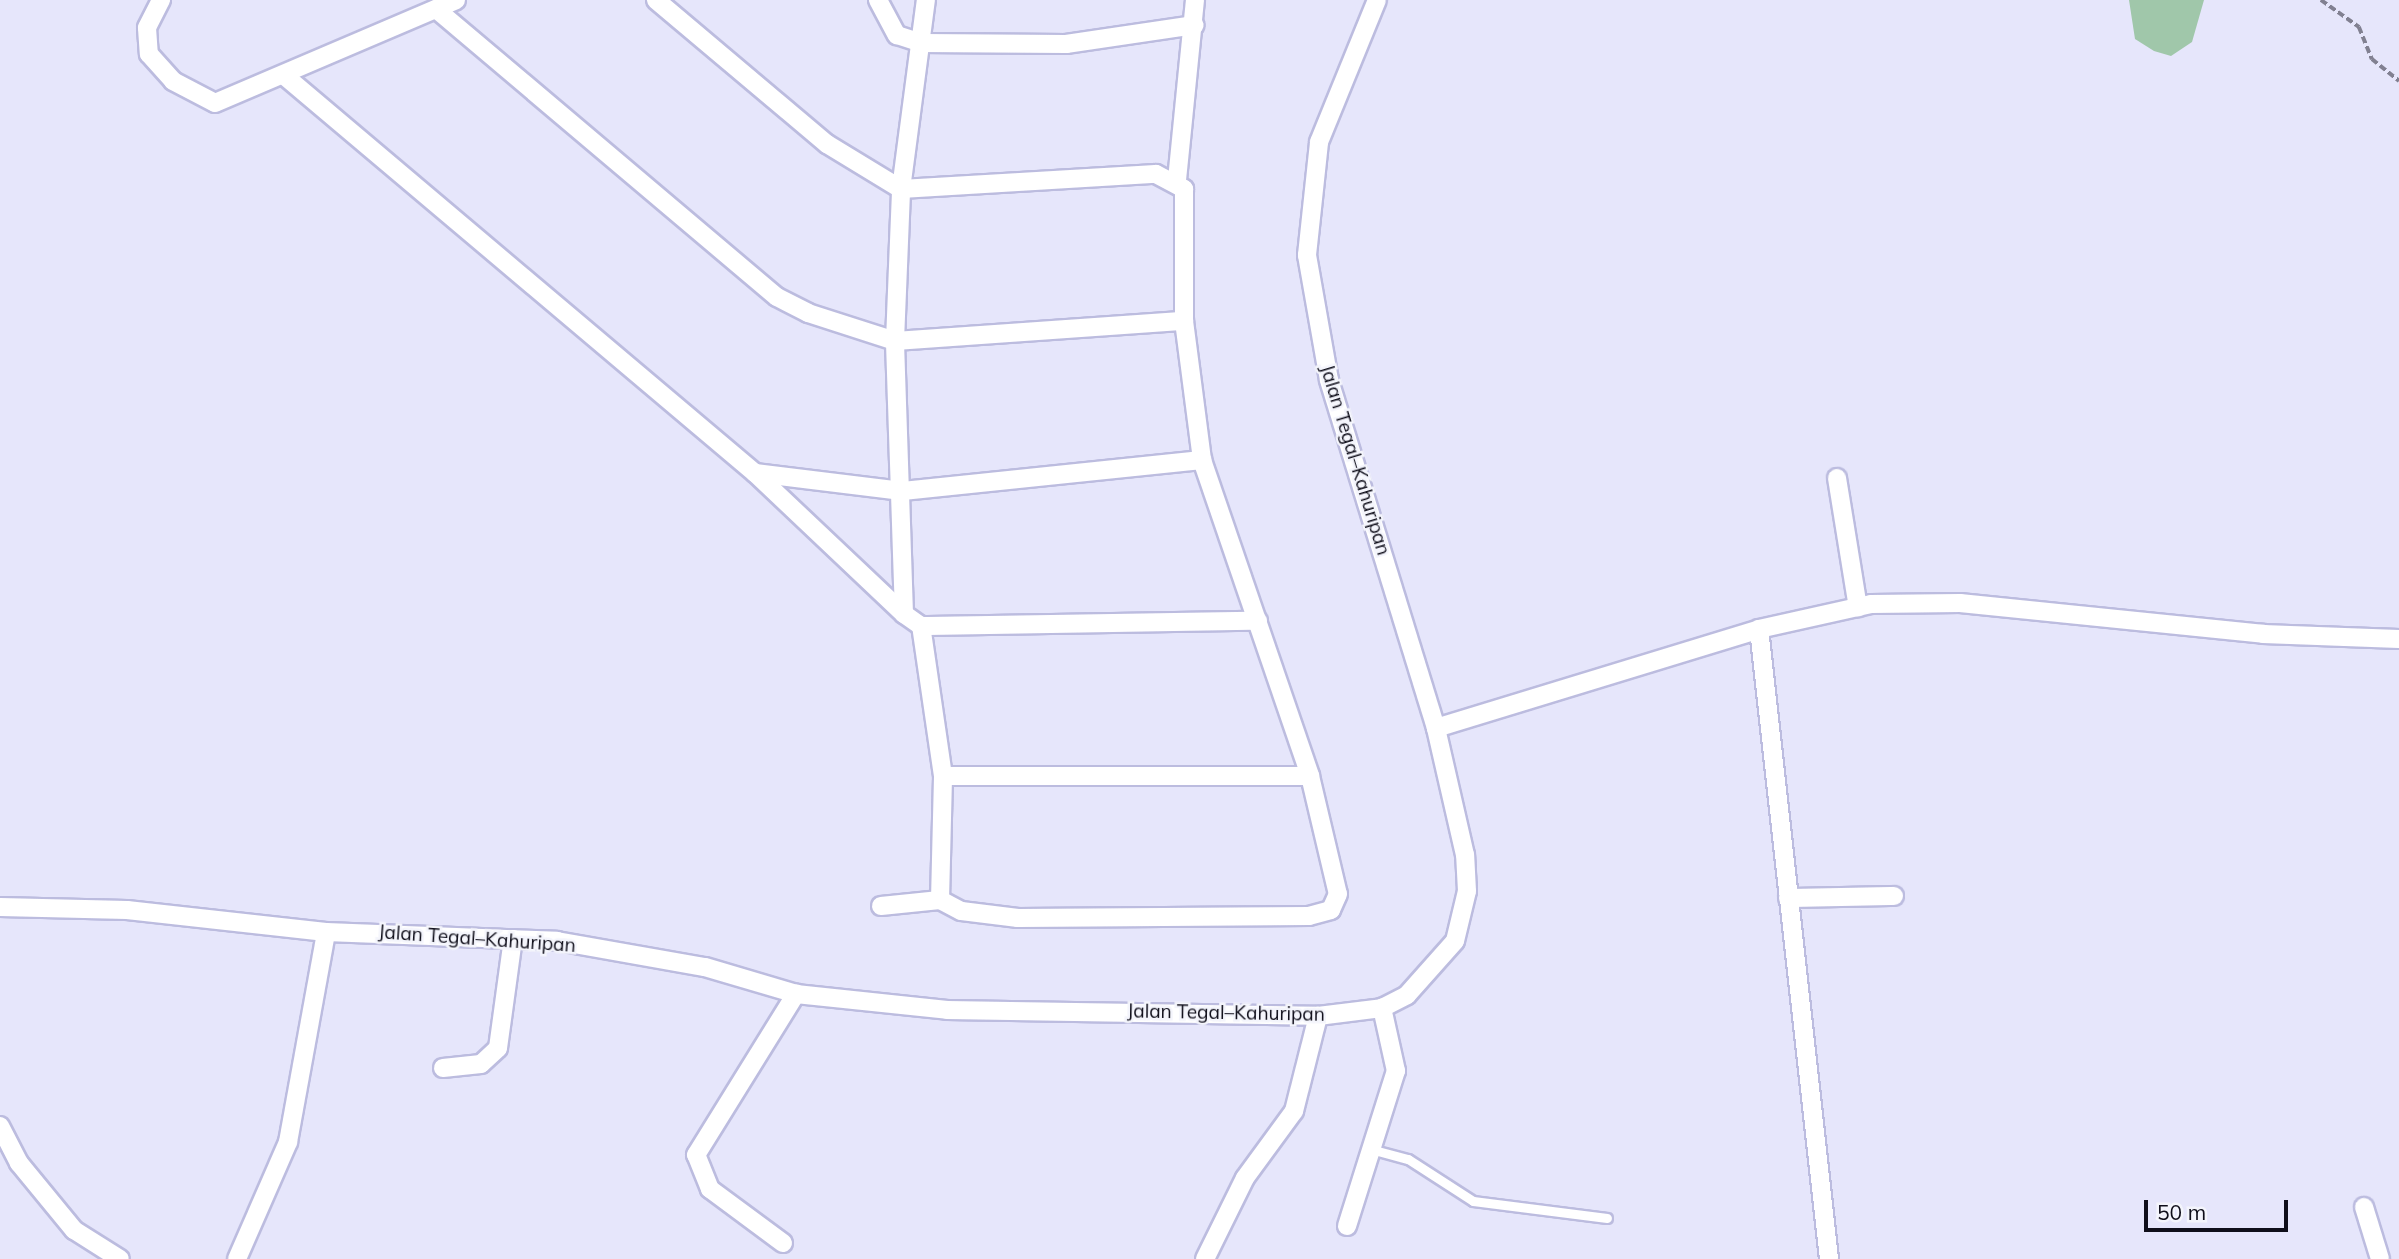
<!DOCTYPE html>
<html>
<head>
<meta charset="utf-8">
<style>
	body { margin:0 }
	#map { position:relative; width:2399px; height:1259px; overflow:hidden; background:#e6e6fb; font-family:Mulish,sans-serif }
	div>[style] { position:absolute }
	.green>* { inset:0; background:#a0c7aa }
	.path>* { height:3.5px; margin-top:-1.75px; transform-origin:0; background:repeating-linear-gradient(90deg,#818091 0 7px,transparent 0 10.5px) }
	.roads { filter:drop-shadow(2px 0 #bcbcdf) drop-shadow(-2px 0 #bcbcdf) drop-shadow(0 2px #bcbcdf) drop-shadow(0 -2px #bcbcdf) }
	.service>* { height:9px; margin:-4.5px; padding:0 4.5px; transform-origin:4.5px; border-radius:4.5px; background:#fff }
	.minor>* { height:18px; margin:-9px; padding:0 9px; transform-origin:9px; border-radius:9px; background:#fff }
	span { translate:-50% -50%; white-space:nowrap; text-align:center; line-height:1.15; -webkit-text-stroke:5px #f4f5fc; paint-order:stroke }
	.street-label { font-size:19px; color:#0f0e1a }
	.scale { position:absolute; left:2144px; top:1200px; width:144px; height:32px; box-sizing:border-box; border:4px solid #0f0e1a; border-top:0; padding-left:9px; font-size:21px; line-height:24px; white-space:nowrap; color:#0f0e1a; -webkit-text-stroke:5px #f4f5fc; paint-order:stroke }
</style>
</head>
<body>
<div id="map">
	<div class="green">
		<div style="clip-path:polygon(2129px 0,2204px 0,2192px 42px,2171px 56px,2154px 51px,2135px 39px)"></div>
	</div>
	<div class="path">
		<div style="left:2321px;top:0;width:47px;rotate:35.4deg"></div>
		<div style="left:2359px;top:27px;width:35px;rotate:68deg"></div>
		<div style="left:2372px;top:59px;width:35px;rotate:39deg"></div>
	</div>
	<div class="roads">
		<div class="service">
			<div style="left:1374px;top:1150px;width:35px;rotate:15deg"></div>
			<div style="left:1408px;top:1159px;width:77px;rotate:32.9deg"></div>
			<div style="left:1473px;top:1201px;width:135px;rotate:7.2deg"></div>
		</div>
		<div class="minor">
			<div style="left:161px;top:0;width:31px;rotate:117deg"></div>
			<div style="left:147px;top:28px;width:26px;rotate:86deg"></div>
			<div style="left:149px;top:54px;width:36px;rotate:48deg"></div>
			<div style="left:173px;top:81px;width:47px;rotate:27.6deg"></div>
			<div style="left:215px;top:103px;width:262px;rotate:-23.1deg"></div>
			<div style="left:656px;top:0;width:224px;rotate:40.1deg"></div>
			<div style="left:827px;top:144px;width:87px;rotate:31.3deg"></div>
			<div style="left:901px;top:189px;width:255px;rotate:-3.4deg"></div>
			<div style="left:1156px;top:174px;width:32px;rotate:28deg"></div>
			<div style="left:1184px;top:189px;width:132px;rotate:90deg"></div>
			<div style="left:1184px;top:321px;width:140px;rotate:82.6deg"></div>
			<div style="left:1202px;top:460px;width:334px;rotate:71.1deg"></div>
			<div style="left:1310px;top:776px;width:121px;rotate:76.7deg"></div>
			<div style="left:1338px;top:894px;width:17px;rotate:114deg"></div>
			<div style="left:1331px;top:910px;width:23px;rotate:165deg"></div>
			<div style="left:1309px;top:916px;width:291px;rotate:179.6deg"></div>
			<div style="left:1018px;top:918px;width:57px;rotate:-173deg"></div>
			<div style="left:961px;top:911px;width:24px;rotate:-152deg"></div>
			<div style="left:940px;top:900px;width:124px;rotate:-88.6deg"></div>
			<div style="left:943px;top:776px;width:152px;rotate:-98.3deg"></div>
			<div style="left:921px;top:626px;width:21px;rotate:-145deg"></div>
			<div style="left:904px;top:614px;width:273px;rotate:-91.9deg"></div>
			<div style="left:895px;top:341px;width:152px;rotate:-87.7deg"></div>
			<div style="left:901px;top:189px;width:191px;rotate:-82.5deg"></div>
			<div style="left:878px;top:0;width:40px;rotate:62deg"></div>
			<div style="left:897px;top:35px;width:25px;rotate:18deg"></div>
			<div style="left:921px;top:43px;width:145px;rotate:0.4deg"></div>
			<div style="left:1066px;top:44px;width:130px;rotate:-8.4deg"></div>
			<div style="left:436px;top:9px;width:446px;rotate:40.2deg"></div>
			<div style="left:777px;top:297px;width:35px;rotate:27deg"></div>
			<div style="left:808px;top:313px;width:91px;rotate:17.8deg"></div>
			<div style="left:895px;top:341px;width:290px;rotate:-4deg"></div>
			<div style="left:286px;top:77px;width:614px;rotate:40.18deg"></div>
			<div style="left:755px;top:473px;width:205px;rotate:43.4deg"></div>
			<div style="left:1177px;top:180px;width:181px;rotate:-84.3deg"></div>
			<div style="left:755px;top:473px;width:148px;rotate:7deg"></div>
			<div style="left:902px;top:491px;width:302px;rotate:-5.9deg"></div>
			<div style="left:1837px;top:478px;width:131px;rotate:80.8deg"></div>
			<div style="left:921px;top:626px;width:337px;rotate:-0.9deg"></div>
			<div style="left:1759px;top:629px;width:634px;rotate:83.66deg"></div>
			<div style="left:1436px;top:728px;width:338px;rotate:-17deg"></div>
			<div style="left:1759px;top:629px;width:115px;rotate:-12.6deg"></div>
			<div style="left:1871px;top:604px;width:89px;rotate:-0.6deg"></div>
			<div style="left:1960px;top:603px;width:305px;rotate:5.8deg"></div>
			<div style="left:2263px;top:634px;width:136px;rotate:2.1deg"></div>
			<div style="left:943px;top:776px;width:367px"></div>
			<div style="left:1788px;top:898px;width:106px;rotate:-1.1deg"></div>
			<div style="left:881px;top:906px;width:59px;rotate:-5.8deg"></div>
			<div style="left:0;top:907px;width:127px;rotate:1.4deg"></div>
			<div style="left:127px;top:910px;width:200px;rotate:6.3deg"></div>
			<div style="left:326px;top:932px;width:231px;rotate:2.2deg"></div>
			<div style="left:557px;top:941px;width:150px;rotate:10deg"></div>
			<div style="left:705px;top:967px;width:95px;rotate:16.5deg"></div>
			<div style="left:796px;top:994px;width:152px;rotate:6deg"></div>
			<div style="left:947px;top:1010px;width:371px;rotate:0.9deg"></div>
			<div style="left:1318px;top:1016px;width:64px;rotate:-7.1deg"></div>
			<div style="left:1382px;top:1008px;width:28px;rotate:-27deg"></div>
			<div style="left:1407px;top:995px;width:72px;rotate:-48.4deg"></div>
			<div style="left:1455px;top:941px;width:51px;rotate:-76.5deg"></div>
			<div style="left:1467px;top:891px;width:36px;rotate:-93deg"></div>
			<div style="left:1465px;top:855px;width:130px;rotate:-102.9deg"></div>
			<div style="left:1436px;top:728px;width:364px;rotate:-107.1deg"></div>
			<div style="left:1329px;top:380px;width:127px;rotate:-100deg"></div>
			<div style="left:1307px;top:255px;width:114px;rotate:-83.9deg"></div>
			<div style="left:1319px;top:142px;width:153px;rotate:-67.8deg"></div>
			<div style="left:443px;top:1068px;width:38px;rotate:-6deg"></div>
			<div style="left:481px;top:1064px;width:23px;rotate:-43deg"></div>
			<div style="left:498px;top:1048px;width:110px;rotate:-82.2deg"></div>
			<div style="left:0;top:1126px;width:42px;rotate:62.8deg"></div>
			<div style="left:19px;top:1163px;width:87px;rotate:50.6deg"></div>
			<div style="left:74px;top:1230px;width:54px;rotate:32.2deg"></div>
			<div style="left:2364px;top:1207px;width:54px;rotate:72.9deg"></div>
			<div style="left:1347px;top:1226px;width:163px;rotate:-72.5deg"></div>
			<div style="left:1396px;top:1071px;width:65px;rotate:-102.5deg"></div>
			<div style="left:783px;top:1243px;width:91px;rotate:-143.5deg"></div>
			<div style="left:710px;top:1189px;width:37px;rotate:-112deg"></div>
			<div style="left:696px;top:1155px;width:190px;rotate:-58.2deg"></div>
			<div style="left:237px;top:1259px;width:128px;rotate:-66.4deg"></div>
			<div style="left:288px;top:1142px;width:213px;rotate:-79.7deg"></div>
			<div style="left:1205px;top:1259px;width:90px;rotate:-63.7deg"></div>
			<div style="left:1245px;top:1178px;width:83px;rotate:-53.8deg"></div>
			<div style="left:1294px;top:1111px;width:98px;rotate:-75.8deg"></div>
		</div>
	</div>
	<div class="street-label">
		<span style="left:1355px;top:460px;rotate:73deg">Jalan Tegal–Kahuripan</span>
		<span style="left:477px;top:939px;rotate:4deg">Jalan Tegal–Kahuripan</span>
		<span style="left:1226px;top:1013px;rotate:1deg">Jalan Tegal–Kahuripan</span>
	</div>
	<div class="scale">50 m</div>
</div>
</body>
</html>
